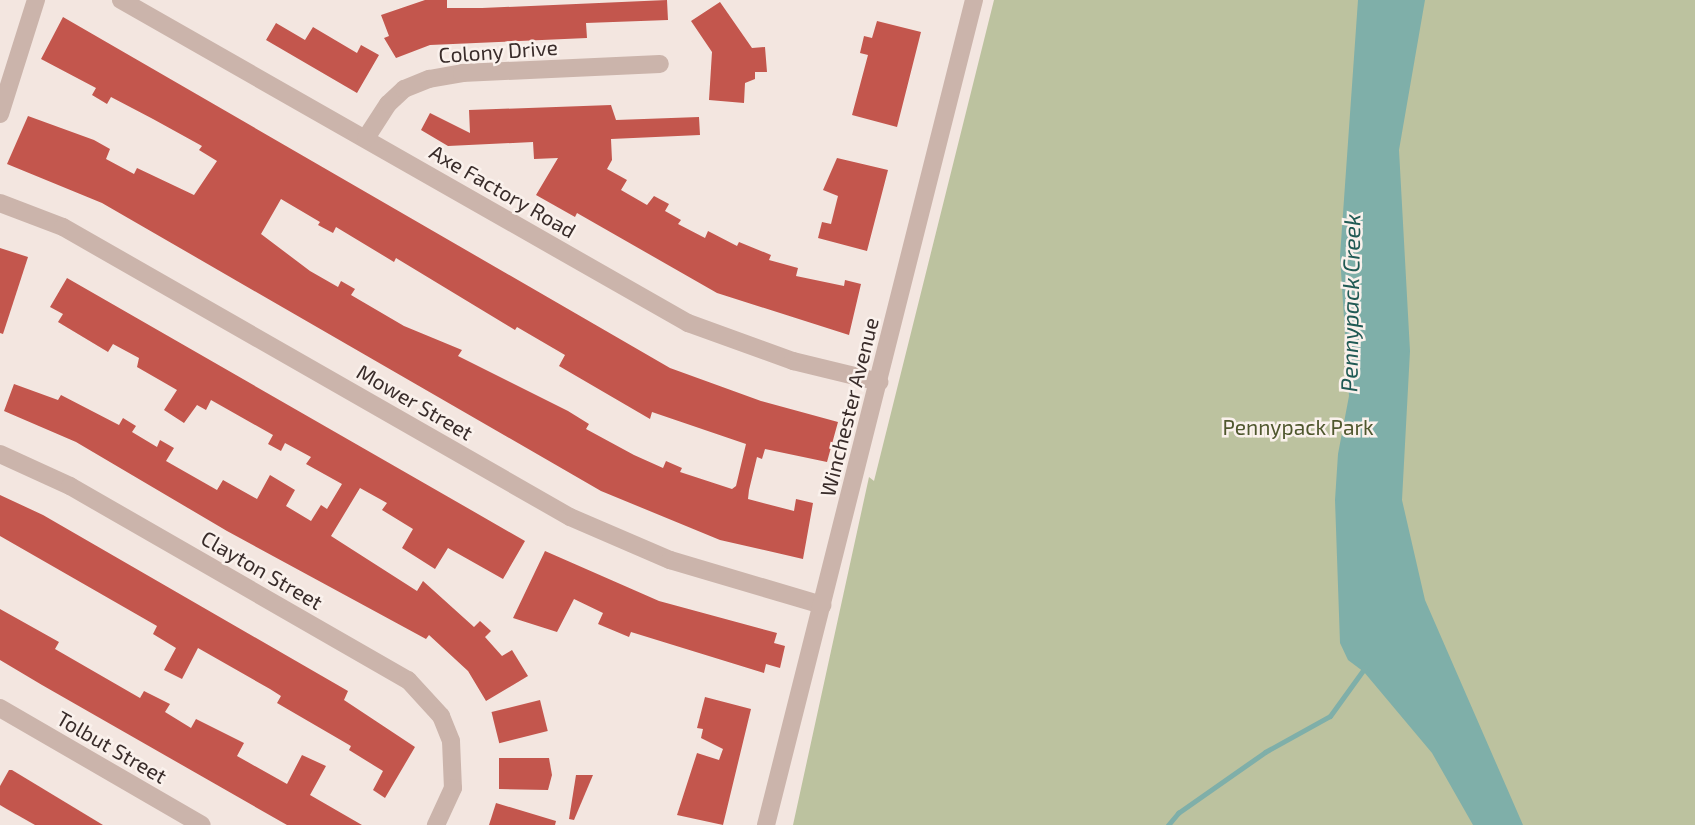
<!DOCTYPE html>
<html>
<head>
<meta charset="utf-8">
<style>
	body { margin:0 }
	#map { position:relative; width:1695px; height:825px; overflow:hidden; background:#f3e6e0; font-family:"Exo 2",sans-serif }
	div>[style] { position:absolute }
	.green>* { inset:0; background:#bcc29f }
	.water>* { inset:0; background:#7fafa9 }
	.stream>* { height:5px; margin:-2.5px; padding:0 2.5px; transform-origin:2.5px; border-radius:2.5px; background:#7fafa9 }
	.building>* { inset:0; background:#c3564d; transform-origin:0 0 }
	.minor>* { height:18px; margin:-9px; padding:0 9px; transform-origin:9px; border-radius:9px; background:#cbb4ab }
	span { translate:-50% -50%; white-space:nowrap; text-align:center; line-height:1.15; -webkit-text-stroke:5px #faf1ec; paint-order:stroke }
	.street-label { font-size:21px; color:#392c2a }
	.park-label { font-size:21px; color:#4f572e }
	.water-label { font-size:23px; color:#205a54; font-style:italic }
</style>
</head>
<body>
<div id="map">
	<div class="green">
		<div style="clip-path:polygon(994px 0,1695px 0,1695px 825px,793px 825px,869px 477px,874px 481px)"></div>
	</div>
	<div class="water">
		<div style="clip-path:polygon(1358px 0,1425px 0,1399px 150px,1410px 351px,1402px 500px,1425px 600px,1523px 825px,1473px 825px,1432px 753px,1364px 672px,1348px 660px,1340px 643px,1335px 500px,1338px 454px,1349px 396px,1340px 256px)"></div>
	</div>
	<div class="stream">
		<div style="left:1168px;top:825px;width:16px;rotate:-50deg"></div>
		<div style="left:1178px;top:813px;width:106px;rotate:-35deg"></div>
		<div style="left:1265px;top:752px;width:74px;rotate:-29deg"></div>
		<div style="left:1330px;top:716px;width:62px;rotate:-54.2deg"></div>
	</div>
	<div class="building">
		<div style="clip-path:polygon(425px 0,447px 0,447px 8px,482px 8px,667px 0,668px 20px,586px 23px,587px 38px,430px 45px,396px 58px,384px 38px,389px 36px,381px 15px)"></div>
		<div style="clip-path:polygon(720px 2px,752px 48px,765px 47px,767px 72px,755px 72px,755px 79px,745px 83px,744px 103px,709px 100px,712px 52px,691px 21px)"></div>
		<div style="clip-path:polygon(evenodd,63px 17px,670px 368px,761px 401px,838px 422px,827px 462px,765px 449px,762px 459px,757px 457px,749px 490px,748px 499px,794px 511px,796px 499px,813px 503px,803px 559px,720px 540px,601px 491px,102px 203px,7px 164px,28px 116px,94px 140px,110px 149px,106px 159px,134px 174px,137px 168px,194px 195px,217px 161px,199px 150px,202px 146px,153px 119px,111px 97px,107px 104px,92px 95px,96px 88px,41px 59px,63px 17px,281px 199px,320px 222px,318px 225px,333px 233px,336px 227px,394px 262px,396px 258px,515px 330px,517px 327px,565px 355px,559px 366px,650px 419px,652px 412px,746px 444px,736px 486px,732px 489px,680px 472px,682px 468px,666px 461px,663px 468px,634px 455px,586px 429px,589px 424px,568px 411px,458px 356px,462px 350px,404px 326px,351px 295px,355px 289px,341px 281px,338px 287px,310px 271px,261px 234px,281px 199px)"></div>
		<div style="clip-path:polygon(877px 21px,921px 32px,897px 127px,852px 115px,868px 55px,860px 53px,864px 36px,872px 38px)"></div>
		<div style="clip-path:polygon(276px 23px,305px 40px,313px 27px,357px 53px,361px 45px,379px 55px,357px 93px,266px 40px)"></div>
		<div style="clip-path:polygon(611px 105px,616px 120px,699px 117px,700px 135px,611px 139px,612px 160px,607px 169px,627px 180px,621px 190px,647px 205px,654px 196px,669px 204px,665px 211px,681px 220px,678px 224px,705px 238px,708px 231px,737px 246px,739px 242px,771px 255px,769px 260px,798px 268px,796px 276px,844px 286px,845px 280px,861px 284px,849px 335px,717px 293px,577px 213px,575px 217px,536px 195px,558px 158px,534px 159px,533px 142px,448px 146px,421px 130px,430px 113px,470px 133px,469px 110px)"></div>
		<div style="clip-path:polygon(837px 158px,888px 170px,867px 251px,818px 238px,822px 222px,831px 224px,838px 196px,823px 190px)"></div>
		<div style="clip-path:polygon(0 248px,28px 257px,3px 334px,0 333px)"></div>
		<div style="clip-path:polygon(67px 278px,525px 541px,503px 579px,448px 548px,435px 569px,402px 548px,413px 529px,382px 510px,387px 503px,360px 488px,331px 536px,417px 591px,423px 581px,474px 627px,480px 621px,491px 631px,485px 637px,502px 656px,512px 650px,528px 676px,486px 701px,468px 671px,429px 635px,426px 639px,227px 531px,76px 442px,4px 411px,14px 384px,58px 400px,61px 395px,119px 425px,123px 418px,136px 426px,132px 432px,157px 447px,160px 440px,174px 448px,166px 461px,217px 490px,223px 480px,257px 499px,270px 475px,295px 490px,286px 506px,311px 521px,321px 505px,327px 509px,342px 484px,306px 464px,311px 457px,285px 443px,281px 451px,268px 444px,273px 435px,211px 400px,206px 410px,197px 405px,184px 423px,164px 410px,177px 390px,137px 367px,139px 358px,113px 344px,108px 352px,58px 322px,63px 314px,50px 307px)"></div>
		<div style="clip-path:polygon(0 495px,43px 515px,348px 691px,344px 700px,415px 747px,385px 798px,373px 790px,383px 771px,349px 750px,351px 746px,277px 703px,281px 696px,270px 689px,198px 648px,182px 679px,164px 670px,176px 648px,153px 634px,157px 626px,0 536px)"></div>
		<div style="clip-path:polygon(545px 551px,659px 601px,777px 633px,774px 643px,785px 646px,780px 668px,766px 664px,764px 673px,631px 632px,629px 637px,598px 624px,603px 613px,574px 599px,557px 632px,513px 618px)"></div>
		<div style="clip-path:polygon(0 609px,59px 642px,55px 649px,140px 698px,144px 691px,170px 704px,165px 712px,191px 728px,196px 719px,244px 743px,237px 756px,287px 784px,302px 755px,326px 766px,310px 795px,362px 825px,287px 825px,42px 685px,0 660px)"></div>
		<div style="clip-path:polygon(705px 697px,751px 709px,723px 825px,677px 815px,697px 753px,719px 760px,723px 749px,701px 738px,703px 729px,697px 728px)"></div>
		<div style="left:540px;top:700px;width:32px;height:50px;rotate:76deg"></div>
		<div style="clip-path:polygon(499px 758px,549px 758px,552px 775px,548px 790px,499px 789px)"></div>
		<div style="clip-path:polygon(9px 770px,12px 770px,103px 825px,35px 825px,5px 808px,0 805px,0 786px)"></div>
		<div style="clip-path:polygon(576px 775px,593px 775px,574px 820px,569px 819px)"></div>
		<div style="clip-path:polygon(496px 803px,556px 821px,555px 825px,489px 825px)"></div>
	</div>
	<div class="minor">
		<div style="left:121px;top:0;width:653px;rotate:29.67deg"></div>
		<div style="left:688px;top:323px;width:112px;rotate:19.9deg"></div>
		<div style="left:793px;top:361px;width:89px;rotate:13.7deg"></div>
		<div style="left:0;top:114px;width:120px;rotate:-72.5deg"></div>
		<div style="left:366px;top:138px;width:40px;rotate:-57.1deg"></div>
		<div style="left:388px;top:104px;width:22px;rotate:-43deg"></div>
		<div style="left:404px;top:89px;width:27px;rotate:-22deg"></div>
		<div style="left:429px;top:79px;width:34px;rotate:-10deg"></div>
		<div style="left:462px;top:73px;width:198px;rotate:-2.6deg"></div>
		<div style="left:0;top:203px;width:67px;rotate:20.9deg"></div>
		<div style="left:63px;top:227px;width:584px;rotate:29.77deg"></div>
		<div style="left:570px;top:517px;width:109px;rotate:23.3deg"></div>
		<div style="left:670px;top:560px;width:159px;rotate:16.5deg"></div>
		<div style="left:0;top:454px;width:77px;rotate:24.6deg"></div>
		<div style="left:70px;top:486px;width:390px;rotate:29.9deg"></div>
		<div style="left:408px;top:680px;width:49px;rotate:47.5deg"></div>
		<div style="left:441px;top:716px;width:27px;rotate:68deg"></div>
		<div style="left:451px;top:741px;width:47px;rotate:87.6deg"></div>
		<div style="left:453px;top:788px;width:41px;rotate:114.7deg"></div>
		<div style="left:0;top:708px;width:233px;rotate:30.1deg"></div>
		<div style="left:766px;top:825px;width:851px;rotate:-75.85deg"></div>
	</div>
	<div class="street-label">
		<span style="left:498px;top:51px;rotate:-4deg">Colony Drive</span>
		<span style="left:503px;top:191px;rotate:30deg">Axe Factory Road</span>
		<span style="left:415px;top:402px;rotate:30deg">Mower Street</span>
		<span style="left:849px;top:407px;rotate:-76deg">Winchester Avenue</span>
		<span style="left:262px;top:570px;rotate:30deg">Clayton Street</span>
		<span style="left:112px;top:747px;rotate:30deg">Tolbut Street</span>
	</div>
	<div class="park-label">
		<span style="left:1298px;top:427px">Pennypack Park</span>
	</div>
	<div class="water-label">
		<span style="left:1350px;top:303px;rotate:-89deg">Pennypack Creek</span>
	</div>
</div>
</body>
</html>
